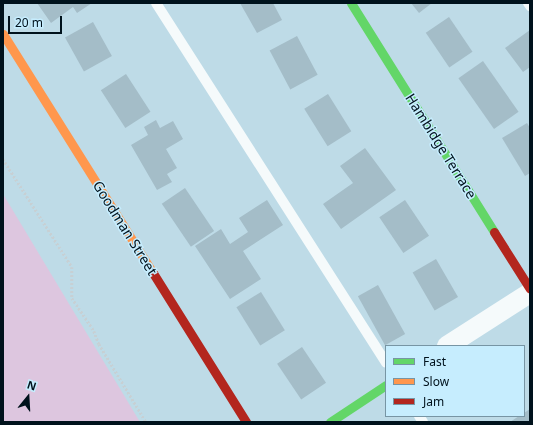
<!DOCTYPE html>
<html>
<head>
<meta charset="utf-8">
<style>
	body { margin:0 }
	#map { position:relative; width:533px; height:425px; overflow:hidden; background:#bedbe7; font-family:"Noto Sans",sans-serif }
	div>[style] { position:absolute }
	.green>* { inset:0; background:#ddc6df }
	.building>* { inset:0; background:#a4bdc8; transform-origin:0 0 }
	.path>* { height:2.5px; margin-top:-1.25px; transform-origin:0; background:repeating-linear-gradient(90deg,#c7d0d4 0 2px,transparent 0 4px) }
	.lane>* { height:10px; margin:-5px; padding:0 5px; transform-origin:5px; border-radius:5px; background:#f5fafb }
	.street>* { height:20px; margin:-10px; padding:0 10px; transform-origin:10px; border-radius:10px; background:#f5fafb }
	.fast>* { height:9px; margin:-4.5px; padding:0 4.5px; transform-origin:4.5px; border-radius:4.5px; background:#63d668 }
	.slow>* { height:9px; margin:-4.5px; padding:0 4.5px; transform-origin:4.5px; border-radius:4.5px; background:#ff974d }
	.jam>* { height:9px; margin:-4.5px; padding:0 4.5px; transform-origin:4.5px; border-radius:4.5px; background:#b3261e }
	span { translate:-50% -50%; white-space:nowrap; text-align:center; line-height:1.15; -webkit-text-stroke:3px #c6edfe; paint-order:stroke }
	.street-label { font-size:14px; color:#00121c }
	.frame { position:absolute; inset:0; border:4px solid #00121c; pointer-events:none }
	.legend { position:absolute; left:385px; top:345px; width:140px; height:72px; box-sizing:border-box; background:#c6edfe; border:1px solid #7795a4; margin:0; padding:5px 7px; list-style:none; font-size:12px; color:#00121c }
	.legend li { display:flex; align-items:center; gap:8px; height:20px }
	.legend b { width:20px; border:1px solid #7795a4 }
	.north { position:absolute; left:8px; top:377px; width:40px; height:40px; -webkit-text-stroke:3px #c6edfe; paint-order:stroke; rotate:18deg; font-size:11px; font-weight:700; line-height:16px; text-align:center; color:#00121c }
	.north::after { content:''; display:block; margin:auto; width:14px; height:18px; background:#00121c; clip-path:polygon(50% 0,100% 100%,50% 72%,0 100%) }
	.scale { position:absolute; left:8px; top:16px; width:54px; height:18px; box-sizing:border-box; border:2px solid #00121c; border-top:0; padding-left:5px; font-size:12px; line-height:14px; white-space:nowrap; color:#00121c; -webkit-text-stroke:3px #c6edfe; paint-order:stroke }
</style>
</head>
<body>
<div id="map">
	<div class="green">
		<div style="clip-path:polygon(3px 194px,140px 422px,3px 422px)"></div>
	</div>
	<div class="building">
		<div style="clip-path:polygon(37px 3px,92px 3px,77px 13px,73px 7px,51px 23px)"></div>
		<div style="clip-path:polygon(240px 3px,273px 3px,282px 20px,257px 33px)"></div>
		<div style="clip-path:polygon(411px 3px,432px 3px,419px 13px)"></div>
		<div style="left:449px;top:17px;width:42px;height:28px;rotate:56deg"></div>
		<div style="left:93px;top:22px;width:39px;height:32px;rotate:61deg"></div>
		<div style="clip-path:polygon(530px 30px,530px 67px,523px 72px,505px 48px)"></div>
		<div style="left:297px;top:36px;width:44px;height:31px;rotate:62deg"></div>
		<div style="left:483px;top:61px;width:62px;height:30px;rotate:55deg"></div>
		<div style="left:126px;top:74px;width:45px;height:30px;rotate:57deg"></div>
		<div style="left:328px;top:94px;width:44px;height:28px;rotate:58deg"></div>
		<div style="clip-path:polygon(156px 120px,160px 128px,173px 121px,183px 139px,166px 149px,177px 168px,167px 174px,172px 182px,157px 190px,131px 145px,148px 135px,144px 127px)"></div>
		<div style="clip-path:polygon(527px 123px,530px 128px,530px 173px,525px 176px,502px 138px)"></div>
		<div style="clip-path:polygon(365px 148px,396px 190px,341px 229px,323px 204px,353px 183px,340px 166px)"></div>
		<div style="left:185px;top:188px;width:52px;height:28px;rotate:56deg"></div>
		<div style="clip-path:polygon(267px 200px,283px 225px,243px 251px,261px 279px,230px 299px,195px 246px,221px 229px,230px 244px,248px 232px,239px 218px)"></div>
		<div style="left:405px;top:200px;width:43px;height:31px;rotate:56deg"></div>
		<div style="left:436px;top:259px;width:44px;height:27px;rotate:60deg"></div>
		<div style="left:378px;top:285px;width:56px;height:23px;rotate:61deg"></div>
		<div style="left:261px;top:292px;width:45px;height:29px;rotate:58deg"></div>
		<div style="left:302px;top:347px;width:43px;height:30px;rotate:56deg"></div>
		<div style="clip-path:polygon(530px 409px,530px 422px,510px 422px,519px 416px,524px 416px,524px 413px)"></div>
	</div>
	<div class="path">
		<div style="left:3px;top:159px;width:128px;rotate:57.4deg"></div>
		<div style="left:72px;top:267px;width:31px;rotate:90deg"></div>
		<div style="left:72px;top:298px;width:40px;rotate:56deg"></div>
		<div style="left:94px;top:331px;width:14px;rotate:69deg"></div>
		<div style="left:99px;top:344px;width:91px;rotate:58.9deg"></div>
	</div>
	<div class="lane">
		<div style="left:156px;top:3px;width:427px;rotate:57.4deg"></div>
		<div style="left:528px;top:3px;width:4px;rotate:56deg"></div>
		<div style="left:419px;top:416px;width:7px;rotate:56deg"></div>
	</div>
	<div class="street">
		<div style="left:447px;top:346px;width:98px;rotate:-32.6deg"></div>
	</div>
	<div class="fast">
		<div style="left:351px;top:3px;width:270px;rotate:58deg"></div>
		<div style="left:330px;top:422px;width:67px;rotate:-33.5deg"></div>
	</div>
	<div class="slow">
		<div style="left:3px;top:34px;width:282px;rotate:57.9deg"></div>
	</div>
	<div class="jam">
		<div style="left:494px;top:232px;width:67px;rotate:57.7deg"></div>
		<div style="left:153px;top:273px;width:176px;rotate:58deg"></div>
	</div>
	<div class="street-label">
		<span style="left:441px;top:146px;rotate:58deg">Hambidge Terrace</span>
		<span style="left:125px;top:228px;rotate:58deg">Goodman Street</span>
	</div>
	<div class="frame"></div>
	<ul class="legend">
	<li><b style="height:5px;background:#63d668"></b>Fast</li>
	<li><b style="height:5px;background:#ff974d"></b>Slow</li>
	<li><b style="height:5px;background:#b3261e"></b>Jam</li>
	</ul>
	<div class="north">N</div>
	<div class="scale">20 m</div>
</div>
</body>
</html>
